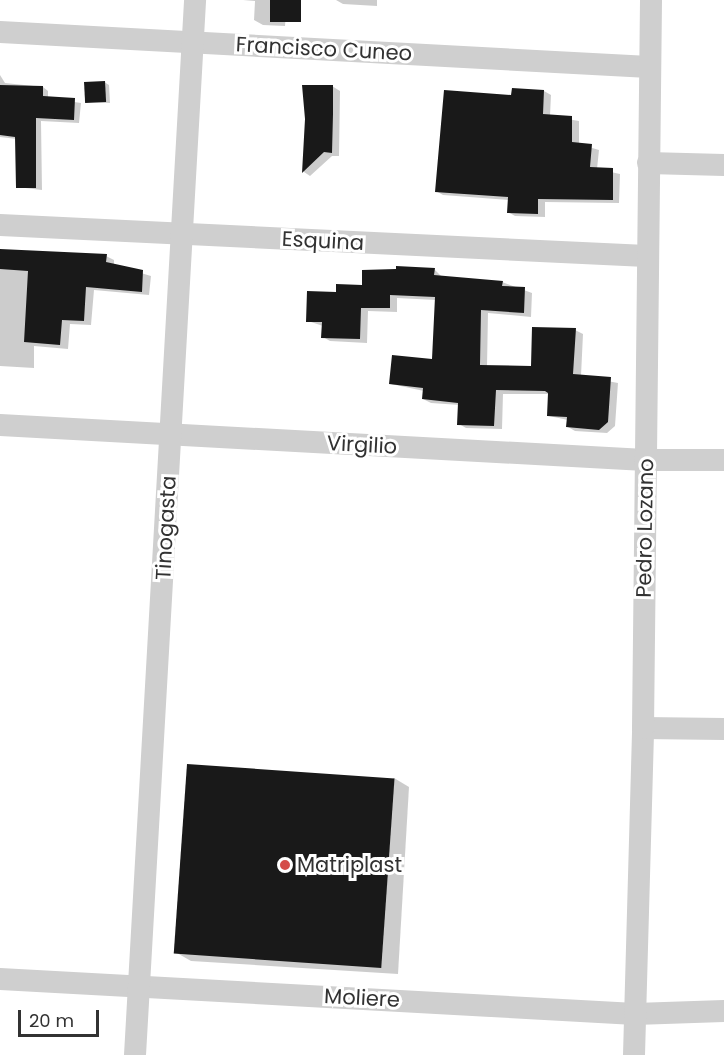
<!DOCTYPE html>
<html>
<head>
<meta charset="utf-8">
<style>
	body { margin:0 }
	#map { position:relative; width:724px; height:1055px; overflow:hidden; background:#fff; font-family:Poppins,sans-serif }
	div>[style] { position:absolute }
	.shadow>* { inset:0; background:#0003 }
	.building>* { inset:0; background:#191919; transform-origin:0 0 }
	.street>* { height:22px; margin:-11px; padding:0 11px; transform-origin:11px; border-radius:11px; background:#cfcfcf }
	.dots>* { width:16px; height:16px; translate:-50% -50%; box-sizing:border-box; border:3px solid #fff; border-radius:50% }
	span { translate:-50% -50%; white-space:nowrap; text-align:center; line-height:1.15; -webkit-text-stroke:6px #fff; paint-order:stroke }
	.street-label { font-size:21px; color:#323232 }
	.poi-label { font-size:21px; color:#323232 }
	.left { translate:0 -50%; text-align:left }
	.scale { position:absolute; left:18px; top:1010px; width:81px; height:27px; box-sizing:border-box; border:3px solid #323232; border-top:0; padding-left:8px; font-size:18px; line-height:21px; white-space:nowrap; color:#323232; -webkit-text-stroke:4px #fff; paint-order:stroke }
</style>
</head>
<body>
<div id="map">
	<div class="shadow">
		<div style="clip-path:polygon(243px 0,287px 0,285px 26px,263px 25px,254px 20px,255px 1px)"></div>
		<div style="clip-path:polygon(336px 0,377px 0,377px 6px,343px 4px)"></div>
		<div style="clip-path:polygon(0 75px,5px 83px,43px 87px,48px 91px,48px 98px,81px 103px,79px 123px,41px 121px,42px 190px,17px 187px,17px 139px,0 137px)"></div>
		<div style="clip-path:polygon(104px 82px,109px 85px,110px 103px,87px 102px)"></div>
		<div style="clip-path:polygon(332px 86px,340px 91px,339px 156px,332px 156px,310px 176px,304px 172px,306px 119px)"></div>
		<div style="clip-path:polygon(544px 91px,551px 95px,550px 116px,579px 121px,579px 144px,599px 150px,597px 169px,620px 174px,619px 203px,545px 202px,545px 217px,515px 216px,508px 212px,509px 200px,443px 195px,436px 191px,513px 97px)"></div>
		<div style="clip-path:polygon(0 251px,106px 256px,114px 260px,114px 265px,151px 276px,149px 295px,94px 290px,91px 325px,70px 324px,68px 349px,34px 346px,34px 368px,0 366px)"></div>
		<div style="clip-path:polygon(434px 269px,442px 277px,502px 282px,532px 293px,531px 317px,488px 313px,487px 367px,532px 368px,575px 330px,583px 334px,581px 376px,618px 383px,615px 426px,607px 433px,575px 431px,568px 427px,568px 420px,549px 416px,550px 394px,503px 394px,502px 429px,466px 428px,459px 424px,460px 405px,431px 403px,423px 399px,424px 391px,391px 384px,434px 361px,436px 300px,397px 298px,397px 312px,368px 311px,367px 343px,330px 341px,323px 337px,323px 326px,308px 321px,337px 294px)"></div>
		<div style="clip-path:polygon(394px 778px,409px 787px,398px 974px,191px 961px,177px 953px)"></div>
	</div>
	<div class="building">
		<div style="left:270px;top:0;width:31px;height:22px"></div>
		<div style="left:105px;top:81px;width:21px;height:21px;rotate:87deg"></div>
		<div style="clip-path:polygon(0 85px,43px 86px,43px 96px,75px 98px,74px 120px,36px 118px,36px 188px,16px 188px,15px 137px,0 135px)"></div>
		<div style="clip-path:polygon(302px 85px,333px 85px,333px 114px,332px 153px,324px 152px,302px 173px,305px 119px)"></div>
		<div style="clip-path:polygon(512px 88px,544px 90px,543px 114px,572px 116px,572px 142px,592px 144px,590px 167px,613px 168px,613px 200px,538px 199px,538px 214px,507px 213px,508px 197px,435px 192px,444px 90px,511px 95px)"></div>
		<div style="clip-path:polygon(0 249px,107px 254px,106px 262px,143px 270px,142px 292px,86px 287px,84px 321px,62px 320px,60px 345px,24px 342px,28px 271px,0 269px)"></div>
		<div style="clip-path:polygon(396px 266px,435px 268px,434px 275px,503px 281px,502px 286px,525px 287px,524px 313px,481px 310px,480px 365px,531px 366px,532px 327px,576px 328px,573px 374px,611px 377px,608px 422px,599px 430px,566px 427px,567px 417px,547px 416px,548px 393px,545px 391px,496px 390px,494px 426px,457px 425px,458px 403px,422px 399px,423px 388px,389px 384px,392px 355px,432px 359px,435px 297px,390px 295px,390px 308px,361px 308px,360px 339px,321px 338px,322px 322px,306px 322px,307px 291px,336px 292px,336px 284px,362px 285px,362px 270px,396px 269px)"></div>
		<div style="left:187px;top:764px;width:208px;height:190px;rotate:4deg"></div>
	</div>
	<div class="street">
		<div style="left:0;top:32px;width:650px;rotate:3.09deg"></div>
		<div style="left:648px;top:163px;width:76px;rotate:1.5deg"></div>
		<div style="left:0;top:225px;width:647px;rotate:2.75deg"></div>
		<div style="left:0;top:425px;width:646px;rotate:3.11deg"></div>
		<div style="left:645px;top:460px;width:79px"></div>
		<div style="left:643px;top:728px;width:81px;rotate:0.7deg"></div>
		<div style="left:0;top:979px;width:636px;rotate:3.15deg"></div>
		<div style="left:635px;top:1014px;width:89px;rotate:-1.9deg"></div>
		<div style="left:135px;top:1055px;width:1057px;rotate:-86.74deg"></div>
		<div style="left:634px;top:1055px;width:327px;rotate:-88.4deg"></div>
		<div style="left:643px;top:728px;width:728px;rotate:-89.37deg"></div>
	</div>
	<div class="dots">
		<div style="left:285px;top:865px;background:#d44c48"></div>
	</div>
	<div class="street-label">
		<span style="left:324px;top:49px;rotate:3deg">Francisco Cuneo</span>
		<span style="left:323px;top:241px;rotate:3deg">Esquina</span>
		<span style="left:362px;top:445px;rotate:3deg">Virgilio</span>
		<span style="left:166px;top:528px;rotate:-87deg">Tinogasta</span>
		<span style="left:645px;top:528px;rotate:-89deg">Pedro Lozano</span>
		<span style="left:362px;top:998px;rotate:3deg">Moliere</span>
	</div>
	<div class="poi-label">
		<span class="left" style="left:297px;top:865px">Matriplast</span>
	</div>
	<div class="scale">20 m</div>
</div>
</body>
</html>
